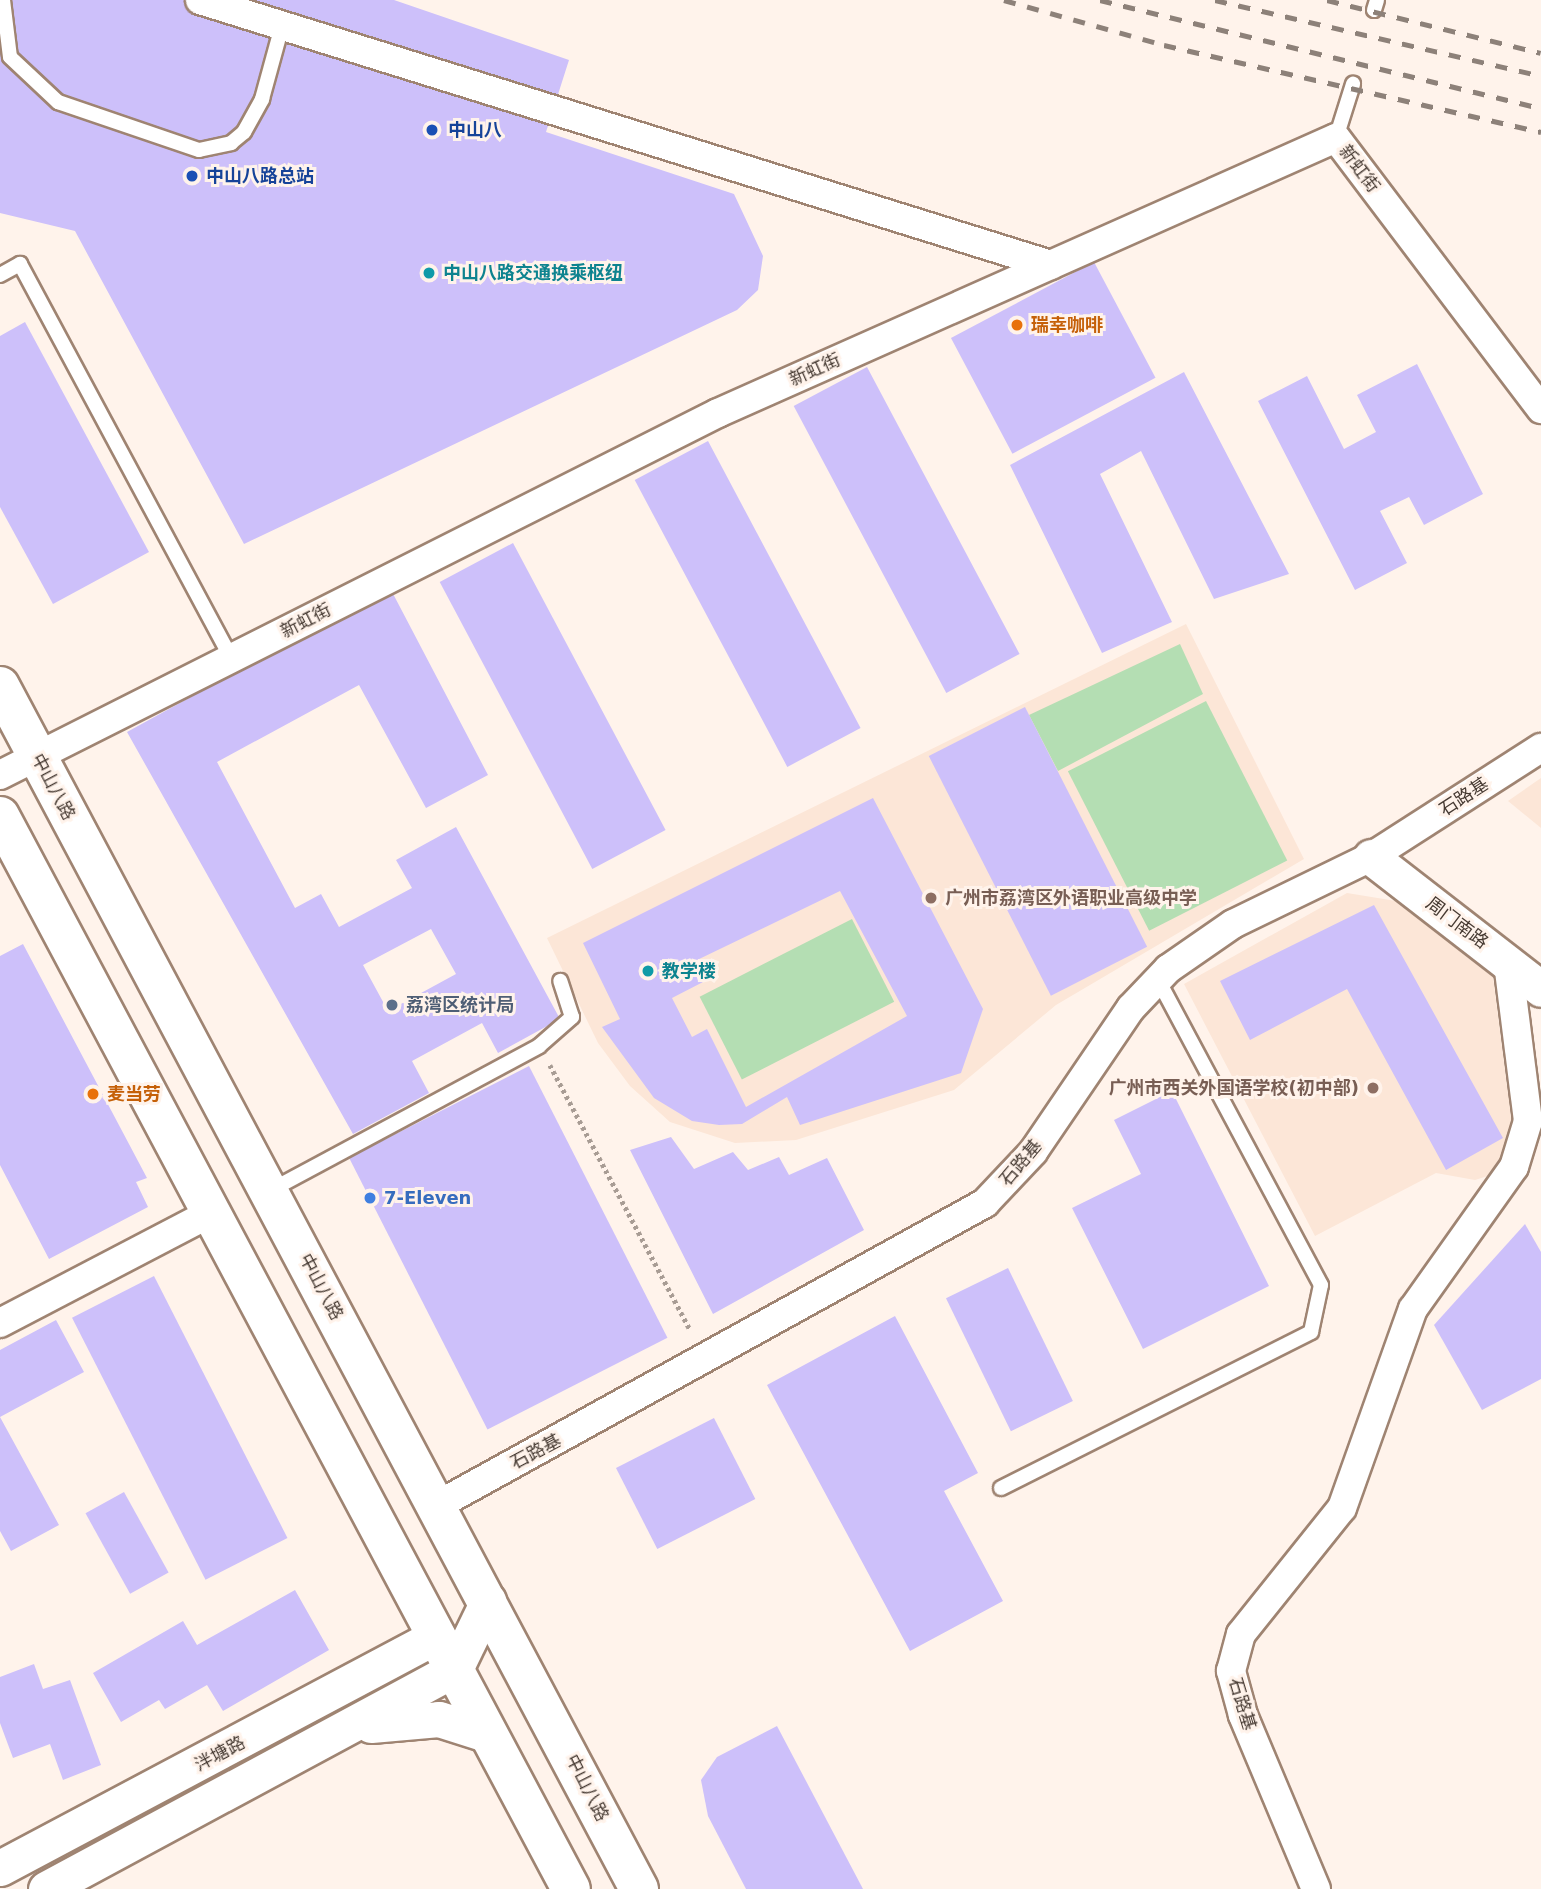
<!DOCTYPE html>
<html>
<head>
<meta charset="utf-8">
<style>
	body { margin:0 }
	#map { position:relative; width:1541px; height:1889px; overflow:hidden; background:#fff3eb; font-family:"DejaVu Sans","Noto Sans SC",sans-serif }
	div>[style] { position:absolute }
	.built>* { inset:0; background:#fce6d7 }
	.green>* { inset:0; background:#b4deb3; transform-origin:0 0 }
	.building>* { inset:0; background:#cdc0fa; transform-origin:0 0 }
	.path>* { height:4.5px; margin-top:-2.25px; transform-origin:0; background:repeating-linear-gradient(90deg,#a89c94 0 3.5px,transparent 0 7px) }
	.roads { filter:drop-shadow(2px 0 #9f8472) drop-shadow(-2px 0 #9f8472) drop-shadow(0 2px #9f8472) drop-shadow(0 -2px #9f8472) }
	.service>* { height:14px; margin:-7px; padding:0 7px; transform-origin:7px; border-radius:7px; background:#fff }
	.minor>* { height:28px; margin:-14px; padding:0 14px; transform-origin:14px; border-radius:14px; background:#fff }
	.tertiary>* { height:35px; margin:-17.5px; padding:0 17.5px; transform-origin:17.5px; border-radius:17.5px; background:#fff }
	.primary>* { height:38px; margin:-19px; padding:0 19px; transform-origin:19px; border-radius:19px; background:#fff }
	.rail>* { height:5px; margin-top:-2.5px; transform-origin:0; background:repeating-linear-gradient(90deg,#8d8179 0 12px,transparent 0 24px) }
	.dots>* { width:19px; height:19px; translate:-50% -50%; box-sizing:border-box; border:4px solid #fff3eb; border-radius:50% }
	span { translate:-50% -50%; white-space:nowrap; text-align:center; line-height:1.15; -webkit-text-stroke:6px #fff3eb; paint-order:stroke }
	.transit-label { font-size:18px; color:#164399; font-weight:700 }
	.left { translate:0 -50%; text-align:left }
	.street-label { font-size:18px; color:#463a32 }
	.culture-label { font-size:18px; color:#0d838f; font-weight:700 }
	.food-label { font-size:18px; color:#c56008; font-weight:700 }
	.education-label { font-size:18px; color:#785e54; font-weight:700 }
	.right { translate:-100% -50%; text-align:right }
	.service-label { font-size:18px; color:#4e5e75; font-weight:700 }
	.shop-label { font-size:18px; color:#366cbe; font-weight:700 }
</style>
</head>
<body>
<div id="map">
	<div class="built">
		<div style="clip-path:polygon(1186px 624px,1304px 859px,1056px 1005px,954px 1090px,796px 1140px,735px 1143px,670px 1122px,630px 1086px,598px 1043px,547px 938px)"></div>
		<div style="clip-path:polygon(1541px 778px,1541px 828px,1508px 801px)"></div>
		<div style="clip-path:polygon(1347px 893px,1396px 901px,1493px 977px,1512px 1125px,1494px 1174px,1475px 1180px,1436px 1173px,1315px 1236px,1184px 984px)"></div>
	</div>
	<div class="green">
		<div style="clip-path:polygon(1180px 644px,1203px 694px,1058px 771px,1029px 715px)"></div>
		<div style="left:1206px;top:701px;width:179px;height:155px;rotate:63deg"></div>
		<div style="left:852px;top:919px;width:93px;height:171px;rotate:63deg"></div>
	</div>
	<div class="building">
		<div style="clip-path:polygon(0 0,394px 0,569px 60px,546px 132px,734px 194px,763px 256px,758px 290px,737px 310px,244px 544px,75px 231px,0 213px)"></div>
		<div style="left:1094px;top:262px;width:131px;height:162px;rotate:62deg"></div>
		<div style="clip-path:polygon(25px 322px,149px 552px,53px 604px,0 507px,0 336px)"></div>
		<div style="clip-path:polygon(1417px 364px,1483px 494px,1424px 525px,1409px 497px,1380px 511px,1407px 563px,1355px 590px,1258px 401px,1307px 376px,1344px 449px,1376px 432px,1357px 395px)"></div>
		<div style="left:867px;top:367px;width:325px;height:83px;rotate:62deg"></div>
		<div style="clip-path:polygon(1184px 372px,1289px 574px,1214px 599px,1141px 451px,1100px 474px,1172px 622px,1102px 653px,1010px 465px)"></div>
		<div style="left:708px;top:441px;width:325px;height:83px;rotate:62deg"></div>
		<div style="left:513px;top:543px;width:325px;height:83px;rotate:62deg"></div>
		<div style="clip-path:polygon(evenodd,390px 588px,488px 775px,426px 808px,359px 685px,217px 762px,295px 908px,321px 894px,339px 927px,412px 888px,396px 860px,456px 827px,560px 1019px,498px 1053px,482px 1023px,412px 1061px,429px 1093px,353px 1134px,127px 732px,390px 588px,431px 929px,456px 974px,388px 1011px,363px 965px,431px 929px)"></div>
		<div style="left:1025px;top:707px;width:269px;height:108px;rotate:63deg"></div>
		<div style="clip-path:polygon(evenodd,873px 798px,983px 1009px,961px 1073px,800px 1125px,787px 1097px,742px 1124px,719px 1125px,692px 1121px,654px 1098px,602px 1027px,620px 1019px,583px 943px,873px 798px,840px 891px,907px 1016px,746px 1107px,707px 1029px,692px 1037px,672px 998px,705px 981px,695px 961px,840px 891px)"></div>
		<div style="clip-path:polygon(1374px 905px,1503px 1138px,1446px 1170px,1347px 989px,1250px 1040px,1220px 981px)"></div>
		<div style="clip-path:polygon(23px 944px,147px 1178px,136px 1182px,148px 1207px,49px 1259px,0 1165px,0 956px)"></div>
		<div style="left:529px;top:1066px;width:305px;height:202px;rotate:63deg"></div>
		<div style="clip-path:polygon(1172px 1091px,1269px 1286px,1143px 1349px,1072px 1208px,1141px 1174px,1114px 1120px)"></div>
		<div style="clip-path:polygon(671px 1137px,694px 1169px,733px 1152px,748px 1170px,779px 1157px,789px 1175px,827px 1158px,864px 1230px,713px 1314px,630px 1150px)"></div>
		<div style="clip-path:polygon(1525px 1224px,1541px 1252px,1541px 1379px,1482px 1410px,1434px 1325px)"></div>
		<div style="left:1008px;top:1268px;width:148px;height:69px;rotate:64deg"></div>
		<div style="left:154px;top:1276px;width:294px;height:92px;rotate:63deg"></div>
		<div style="clip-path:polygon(895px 1316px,978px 1473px,944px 1491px,1003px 1601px,910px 1651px,767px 1385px)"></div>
		<div style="clip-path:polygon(56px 1320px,84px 1372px,0 1417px,59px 1525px,11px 1551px,0 1531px,0 1350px)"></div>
		<div style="left:714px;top:1418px;width:91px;height:110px;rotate:63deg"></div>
		<div style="left:124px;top:1492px;width:92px;height:44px;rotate:61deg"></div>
		<div style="clip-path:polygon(295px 1590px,329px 1650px,223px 1711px,207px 1685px,165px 1709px,159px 1700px,121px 1722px,93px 1673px,183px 1621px,197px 1645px)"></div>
		<div style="clip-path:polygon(34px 1664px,43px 1689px,70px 1680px,101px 1765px,63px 1780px,50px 1744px,13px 1758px,0 1723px,0 1677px)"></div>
		<div style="clip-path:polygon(777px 1726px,863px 1889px,746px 1889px,708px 1816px,701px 1780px,717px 1757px)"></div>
	</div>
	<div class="path">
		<div style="left:550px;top:1065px;width:299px;rotate:62.1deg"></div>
	</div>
	<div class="roads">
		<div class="service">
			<div style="left:3px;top:0;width:57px;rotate:83deg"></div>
			<div style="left:10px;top:57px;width:66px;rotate:43.2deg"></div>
			<div style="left:58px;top:102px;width:149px;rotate:18.8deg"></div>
			<div style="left:199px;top:150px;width:33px;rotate:-12deg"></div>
			<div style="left:231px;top:143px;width:17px;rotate:-40deg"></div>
			<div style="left:244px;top:132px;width:38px;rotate:-61deg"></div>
			<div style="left:262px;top:99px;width:76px;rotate:-74.7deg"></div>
			<div style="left:1374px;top:10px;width:10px;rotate:-73deg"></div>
			<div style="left:1336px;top:138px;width:57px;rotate:-72.5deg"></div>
			<div style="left:0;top:275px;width:23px;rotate:-29deg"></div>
			<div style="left:20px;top:264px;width:448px;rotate:61.8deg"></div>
			<div style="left:271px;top:1190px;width:304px;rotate:-28.2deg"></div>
			<div style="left:539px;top:1046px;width:44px;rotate:-41.3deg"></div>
			<div style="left:572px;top:1017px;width:38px;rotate:-108deg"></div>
			<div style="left:1001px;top:1488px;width:347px;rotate:-26.7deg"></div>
			<div style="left:1311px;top:1332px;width:48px;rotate:-78deg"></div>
			<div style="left:1321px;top:1285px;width:346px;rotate:-118.1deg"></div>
		</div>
		<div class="minor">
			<div style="left:200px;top:0;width:891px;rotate:17.3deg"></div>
			<div style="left:0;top:775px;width:804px;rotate:-26.76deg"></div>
			<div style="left:718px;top:413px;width:676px;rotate:-23.99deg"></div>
			<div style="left:1336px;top:138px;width:340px;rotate:52.9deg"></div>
			<div style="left:0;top:1323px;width:239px;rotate:-27.6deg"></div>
			<div style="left:438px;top:1505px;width:625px;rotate:-28.9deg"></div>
			<div style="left:985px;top:1203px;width:70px;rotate:-46.7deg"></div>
			<div style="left:1033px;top:1152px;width:174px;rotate:-55.8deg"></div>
			<div style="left:1131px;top:1008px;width:54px;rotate:-46.5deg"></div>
			<div style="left:1168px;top:969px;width:79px;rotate:-34.7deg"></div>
			<div style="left:1233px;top:924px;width:153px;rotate:-25.9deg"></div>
			<div style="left:1371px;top:857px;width:202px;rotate:-32.7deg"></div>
			<div style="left:1316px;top:1889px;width:189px;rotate:-112.8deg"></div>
			<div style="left:1243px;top:1715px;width:46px;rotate:-105.3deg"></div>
			<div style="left:1231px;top:1671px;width:38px;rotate:-75deg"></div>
			<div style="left:1241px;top:1634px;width:161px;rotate:-51.3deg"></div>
			<div style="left:1342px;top:1508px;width:211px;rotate:-70.4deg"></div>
			<div style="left:1413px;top:1309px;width:174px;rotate:-54.6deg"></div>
			<div style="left:1514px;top:1167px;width:48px;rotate:-73.1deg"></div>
			<div style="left:1528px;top:1121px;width:160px;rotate:-97.2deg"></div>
		</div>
		<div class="tertiary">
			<div style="left:1371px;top:857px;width:215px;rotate:37.8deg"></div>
			<div style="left:371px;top:1725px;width:68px;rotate:-5deg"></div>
			<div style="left:439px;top:1719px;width:52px;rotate:17.7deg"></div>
			<div style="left:0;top:1868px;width:495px;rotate:-28deg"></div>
			<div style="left:46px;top:1889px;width:464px;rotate:-28.3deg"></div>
			<div style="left:455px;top:1669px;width:76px;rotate:-64.1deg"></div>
		</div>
		<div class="primary">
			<div style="left:0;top:686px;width:1362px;rotate:62.02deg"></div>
			<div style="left:0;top:816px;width:1215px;rotate:61.98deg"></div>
		</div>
	</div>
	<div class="rail">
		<div style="left:1004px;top:0;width:166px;rotate:15.7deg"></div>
		<div style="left:1164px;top:45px;width:387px;rotate:13deg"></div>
		<div style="left:1100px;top:0;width:454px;rotate:13.8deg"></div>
		<div style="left:1215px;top:0;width:335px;rotate:13.1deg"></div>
		<div style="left:1327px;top:0;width:220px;rotate:13.9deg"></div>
	</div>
	<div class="dots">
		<div style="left:432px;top:130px;background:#1a4fb4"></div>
		<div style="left:192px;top:176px;background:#1a4fb4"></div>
		<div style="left:429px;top:273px;background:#0f9aa8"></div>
		<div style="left:1017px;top:325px;background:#e8710a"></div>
		<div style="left:931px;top:898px;background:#8d6e63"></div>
		<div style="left:648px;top:971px;background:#0f9aa8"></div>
		<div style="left:392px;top:1005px;background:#5c6f8a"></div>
		<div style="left:1373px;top:1088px;background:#8d6e63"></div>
		<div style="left:93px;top:1094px;background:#e8710a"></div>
		<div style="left:370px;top:1198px;background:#3f7fe0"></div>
	</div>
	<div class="transit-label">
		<span class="left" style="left:448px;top:130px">中山八</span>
		<span class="left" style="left:206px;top:176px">中山八路总站</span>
	</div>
	<div class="street-label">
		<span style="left:1359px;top:169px;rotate:53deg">新虹街</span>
		<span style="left:815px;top:370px;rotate:-24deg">新虹街</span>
		<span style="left:306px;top:621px;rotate:-27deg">新虹街</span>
		<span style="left:53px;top:787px;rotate:62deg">中山八路</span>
		<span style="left:1464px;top:797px;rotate:-33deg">石路基</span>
		<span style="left:1457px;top:923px;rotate:37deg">周门南路</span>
		<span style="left:1021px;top:1163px;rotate:-50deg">石路基</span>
		<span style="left:321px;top:1287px;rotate:62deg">中山八路</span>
		<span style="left:536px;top:1452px;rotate:-28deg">石路基</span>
		<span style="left:1242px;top:1704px;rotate:73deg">石路基</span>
		<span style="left:220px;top:1754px;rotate:-28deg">泮塘路</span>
		<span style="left:587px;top:1788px;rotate:63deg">中山八路</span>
	</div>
	<div class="culture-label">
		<span class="left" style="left:443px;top:273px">中山八路交通换乘枢纽</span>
		<span class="left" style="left:662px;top:971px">教学楼</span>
	</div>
	<div class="food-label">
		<span class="left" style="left:1031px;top:325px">瑞幸咖啡</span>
		<span class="left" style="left:107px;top:1094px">麦当劳</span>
	</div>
	<div class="education-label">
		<span class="left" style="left:945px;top:898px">广州市荔湾区外语职业高级中学</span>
		<span class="right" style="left:1359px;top:1088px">广州市西关外国语学校(初中部)</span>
	</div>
	<div class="service-label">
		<span class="left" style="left:406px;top:1005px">荔湾区统计局</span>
	</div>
	<div class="shop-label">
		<span class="left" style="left:384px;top:1198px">7-Eleven</span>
	</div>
</div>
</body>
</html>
